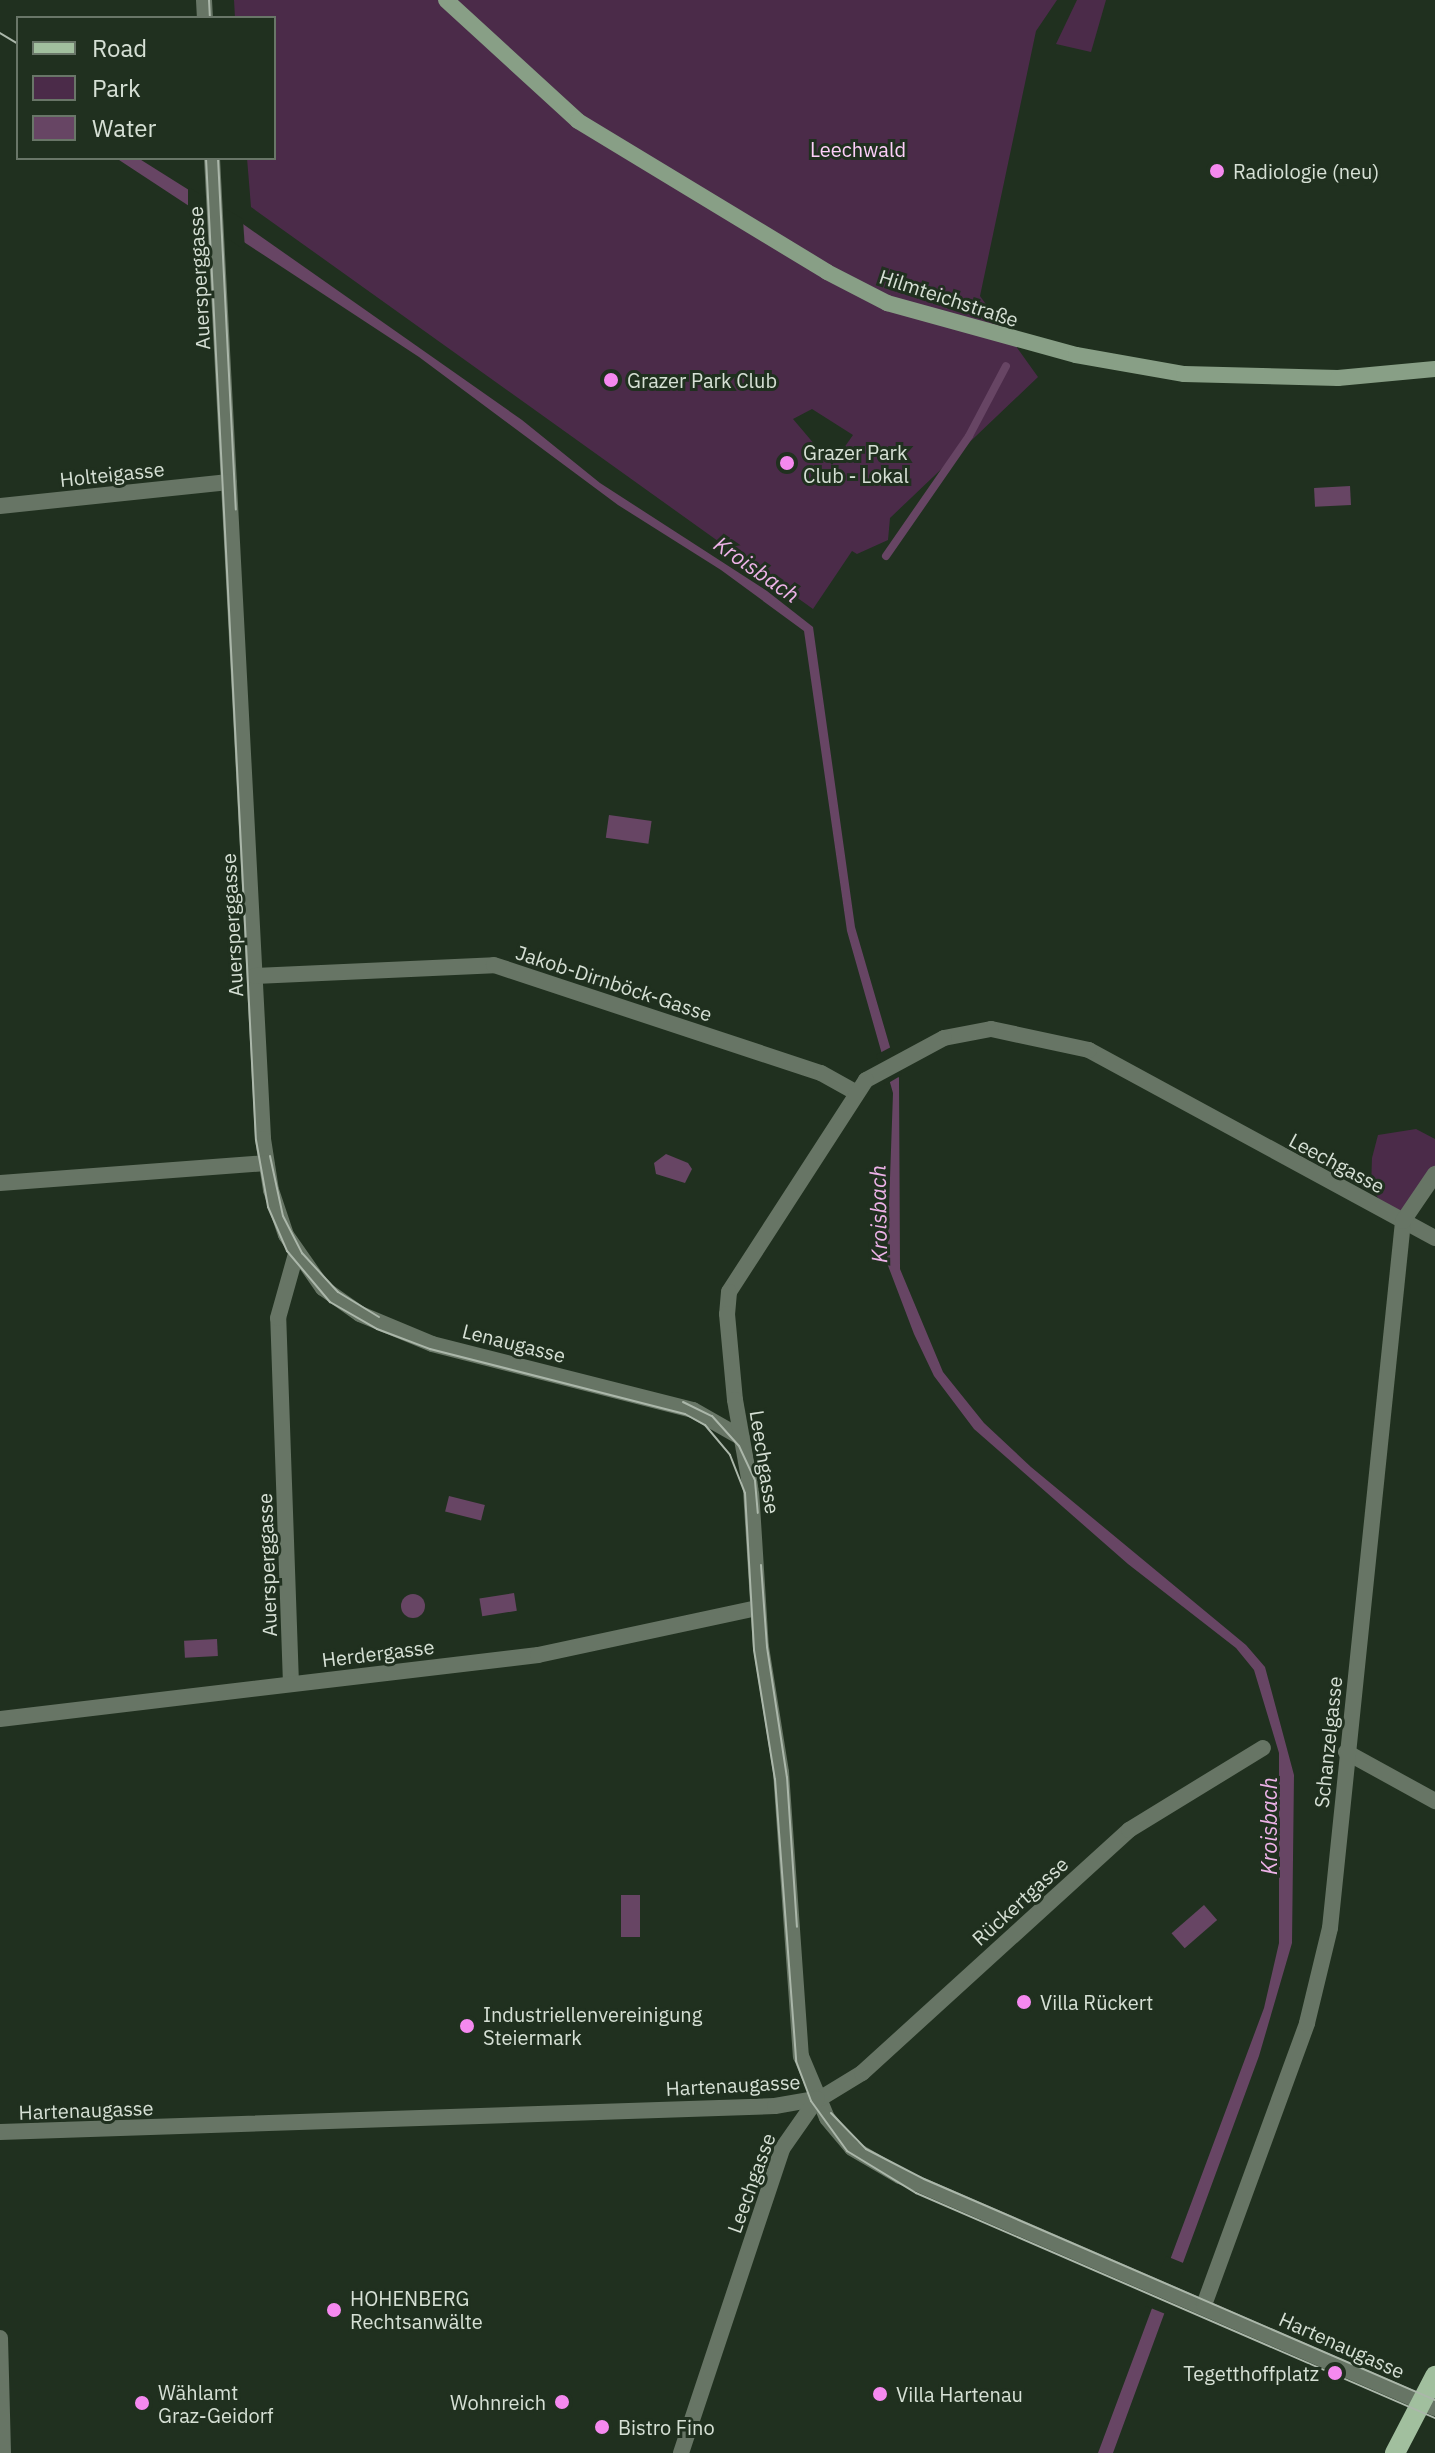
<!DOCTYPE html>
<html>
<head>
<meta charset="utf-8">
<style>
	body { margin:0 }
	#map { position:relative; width:1435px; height:2453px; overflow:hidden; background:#20301f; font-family:"IBM Plex Sans",sans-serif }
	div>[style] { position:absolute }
	.green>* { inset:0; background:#4b2b49 }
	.water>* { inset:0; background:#674564; transform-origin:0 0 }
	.round { border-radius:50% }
	.pier>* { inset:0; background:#20301f; transform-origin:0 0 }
	.stream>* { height:8px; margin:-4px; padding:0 4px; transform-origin:4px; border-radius:4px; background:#674564 }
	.minor>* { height:16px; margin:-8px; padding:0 8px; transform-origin:8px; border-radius:8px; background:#677565 }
	.secondary>* { height:16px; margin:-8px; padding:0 8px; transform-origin:8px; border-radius:8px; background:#889f86 }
	.primary>* { height:20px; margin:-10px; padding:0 10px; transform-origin:10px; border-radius:10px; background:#a1bf9e }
	.tram>* { height:2px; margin:-1px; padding:0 1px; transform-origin:1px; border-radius:1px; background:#abb7aa }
	.dots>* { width:22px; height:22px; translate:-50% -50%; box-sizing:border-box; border:4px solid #20301f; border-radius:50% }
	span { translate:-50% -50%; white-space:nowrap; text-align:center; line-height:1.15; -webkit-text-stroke:6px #20301f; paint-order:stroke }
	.park-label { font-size:20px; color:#fecffa }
	.poi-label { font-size:20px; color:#d6e0d5 }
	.left { translate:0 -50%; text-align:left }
	.right { translate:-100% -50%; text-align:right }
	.street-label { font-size:20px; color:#d6e0d5 }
	.water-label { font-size:22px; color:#edb2e8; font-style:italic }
	.legend { position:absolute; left:16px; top:16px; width:260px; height:144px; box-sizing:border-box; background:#20301f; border:2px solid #697668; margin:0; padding:10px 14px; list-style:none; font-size:24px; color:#d6e0d5 }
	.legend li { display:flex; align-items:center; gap:16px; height:40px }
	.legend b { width:40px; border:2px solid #697668 }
</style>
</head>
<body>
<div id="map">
	<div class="green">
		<div style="clip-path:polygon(evenodd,234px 0,1057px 0,1036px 31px,980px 296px,1038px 377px,890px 518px,888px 540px,857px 554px,852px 551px,813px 609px,251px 207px,247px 158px,274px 158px,274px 18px,235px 18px,234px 0,812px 409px,853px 435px,832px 465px,793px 419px,812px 409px)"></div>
		<div style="clip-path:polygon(1077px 0,1106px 0,1091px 52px,1056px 44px)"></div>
		<div style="clip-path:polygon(1416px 1129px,1435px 1139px,1435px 1168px,1402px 1216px,1383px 1205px,1371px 1188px,1372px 1158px,1378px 1135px)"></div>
	</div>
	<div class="water">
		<div style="clip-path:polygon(116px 158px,138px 158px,243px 224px,522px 420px,600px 483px,767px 591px,813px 627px,855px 927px,899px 1078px,900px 1269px,943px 1372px,984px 1423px,1031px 1467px,1246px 1645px,1265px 1667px,1294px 1775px,1292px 1943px,1259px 2056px,1113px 2453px,1098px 2453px,1264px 2008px,1279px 1943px,1279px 1753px,1254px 1670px,1236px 1648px,1128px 1564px,974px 1429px,934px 1376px,914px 1334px,887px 1263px,893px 1093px,847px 931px,804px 631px,721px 570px,618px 505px,419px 357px)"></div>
		<div style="left:1350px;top:486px;width:19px;height:36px;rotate:87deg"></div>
		<div style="left:609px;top:815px;width:43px;height:23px;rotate:8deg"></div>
		<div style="clip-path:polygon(666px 1154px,688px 1163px,692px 1169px,685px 1183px,656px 1174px,654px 1163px)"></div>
		<div style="left:449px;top:1496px;width:37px;height:16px;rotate:14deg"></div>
		<div style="left:514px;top:1593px;width:18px;height:35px;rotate:81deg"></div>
		<div class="round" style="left:401px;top:1594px;width:24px;height:24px"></div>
		<div style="left:217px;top:1639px;width:17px;height:33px;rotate:87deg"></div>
		<div style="left:621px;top:1895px;width:19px;height:42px"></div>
		<div style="left:1204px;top:1905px;width:20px;height:43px;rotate:49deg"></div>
	</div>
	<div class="pier">
		<div style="clip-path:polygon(188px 187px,243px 219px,245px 250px,188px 213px)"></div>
		<div style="clip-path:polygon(891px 1047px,902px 1075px,885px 1085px,876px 1055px)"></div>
		<div style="left:1166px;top:2256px;width:22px;height:54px;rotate:22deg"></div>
	</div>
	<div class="stream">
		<div style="left:886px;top:556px;width:146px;rotate:-55.3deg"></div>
		<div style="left:969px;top:436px;width:79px;rotate:-62.1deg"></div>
	</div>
	<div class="minor">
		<div style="left:204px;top:0;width:18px;rotate:87deg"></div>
		<div style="left:212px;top:158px;width:982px;rotate:87.02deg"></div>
		<div style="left:263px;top:1139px;width:52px;rotate:81.1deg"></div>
		<div style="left:271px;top:1190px;width:47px;rotate:71.6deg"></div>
		<div style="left:286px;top:1235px;width:65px;rotate:55.1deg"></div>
		<div style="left:323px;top:1288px;width:45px;rotate:35.1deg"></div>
		<div style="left:360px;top:1314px;width:78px;rotate:22.6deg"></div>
		<div style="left:432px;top:1344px;width:269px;rotate:14.2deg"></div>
		<div style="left:693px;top:1410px;width:56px;rotate:29.7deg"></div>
		<div style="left:0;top:506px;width:230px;rotate:-6deg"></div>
		<div style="left:255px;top:976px;width:239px;rotate:-2.6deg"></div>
		<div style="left:494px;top:965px;width:344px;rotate:18.3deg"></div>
		<div style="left:821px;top:1073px;width:39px;rotate:29deg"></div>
		<div style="left:0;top:1183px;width:267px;rotate:-4.3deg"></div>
		<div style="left:1435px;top:1238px;width:394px;rotate:-151.5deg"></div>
		<div style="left:1089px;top:1050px;width:100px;rotate:-167.9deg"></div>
		<div style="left:991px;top:1029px;width:48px;rotate:169.2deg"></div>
		<div style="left:944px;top:1038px;width:89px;rotate:151.7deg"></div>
		<div style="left:866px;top:1080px;width:252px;rotate:122.9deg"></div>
		<div style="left:729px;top:1292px;width:22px;rotate:95deg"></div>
		<div style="left:727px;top:1314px;width:86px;rotate:84.7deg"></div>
		<div style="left:735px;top:1400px;width:91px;rotate:79.9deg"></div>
		<div style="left:751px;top:1490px;width:157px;rotate:86.4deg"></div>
		<div style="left:761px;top:1647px;width:127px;rotate:80.9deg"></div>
		<div style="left:781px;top:1772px;width:285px;rotate:86deg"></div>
		<div style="left:801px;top:2056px;width:67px;rotate:67.2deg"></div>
		<div style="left:827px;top:2118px;width:39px;rotate:50deg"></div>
		<div style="left:852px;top:2148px;width:56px;rotate:30.3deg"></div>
		<div style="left:900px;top:2176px;width:583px;rotate:23.44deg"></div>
		<div style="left:291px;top:1684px;width:366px;rotate:-92deg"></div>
		<div style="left:278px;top:1318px;width:66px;rotate:-74.3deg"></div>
		<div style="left:0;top:1719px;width:542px;rotate:-6.78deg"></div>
		<div style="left:538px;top:1655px;width:224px;rotate:-12.1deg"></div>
		<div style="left:1346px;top:1752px;width:102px;rotate:28.8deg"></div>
		<div style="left:0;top:2132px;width:775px;rotate:-1.92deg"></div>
		<div style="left:775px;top:2106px;width:47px;rotate:-9.9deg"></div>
		<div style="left:821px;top:2098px;width:48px;rotate:-31.4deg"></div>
		<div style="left:862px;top:2073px;width:361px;rotate:-42.3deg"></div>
		<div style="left:1129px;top:1830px;width:157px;rotate:-31.5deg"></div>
		<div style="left:1204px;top:2305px;width:300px;rotate:-69.9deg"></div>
		<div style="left:1307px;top:2023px;width:98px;rotate:-76.4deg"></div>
		<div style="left:1330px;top:1928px;width:711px;rotate:-84.1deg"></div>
		<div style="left:1403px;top:1221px;width:57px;rotate:-55.8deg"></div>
		<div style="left:0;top:2338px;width:115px;rotate:88.5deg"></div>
		<div style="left:681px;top:2453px;width:320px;rotate:-71.6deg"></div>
		<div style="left:782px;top:2149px;width:61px;rotate:-55deg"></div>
	</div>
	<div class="secondary">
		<div style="left:446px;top:0;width:179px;rotate:42.5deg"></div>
		<div style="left:578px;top:121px;width:291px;rotate:31.2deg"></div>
		<div style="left:827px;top:272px;width:68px;rotate:27.3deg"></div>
		<div style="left:887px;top:303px;width:196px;rotate:15.4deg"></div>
		<div style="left:1076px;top:355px;width:110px;rotate:10deg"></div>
		<div style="left:1184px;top:374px;width:154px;rotate:1.5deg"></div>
		<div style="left:1338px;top:378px;width:97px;rotate:-5.3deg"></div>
	</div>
	<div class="primary">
		<div style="left:1395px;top:2453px;width:87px;rotate:-62.5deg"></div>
	</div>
	<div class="tram">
		<div style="left:209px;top:0;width:18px;rotate:87deg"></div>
		<div style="left:0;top:33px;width:21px;rotate:31deg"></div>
		<div style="left:206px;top:158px;width:983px;rotate:87.09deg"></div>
		<div style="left:256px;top:1140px;width:68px;rotate:79.8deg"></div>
		<div style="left:268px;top:1207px;width:48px;rotate:66.6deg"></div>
		<div style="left:287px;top:1251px;width:67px;rotate:49.9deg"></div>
		<div style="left:330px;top:1302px;width:54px;rotate:29.9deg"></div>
		<div style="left:377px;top:1329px;width:57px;rotate:20.7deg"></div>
		<div style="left:430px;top:1349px;width:263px;rotate:14.3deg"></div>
		<div style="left:685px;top:1414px;width:23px;rotate:29deg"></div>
		<div style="left:705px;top:1425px;width:39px;rotate:50deg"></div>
		<div style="left:730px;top:1455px;width:41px;rotate:68.5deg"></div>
		<div style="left:745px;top:1493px;width:157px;rotate:86.7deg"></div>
		<div style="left:754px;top:1650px;width:131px;rotate:80.8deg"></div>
		<div style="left:775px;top:1779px;width:283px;rotate:85.7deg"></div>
		<div style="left:796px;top:2061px;width:43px;rotate:69.4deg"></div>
		<div style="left:811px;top:2101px;width:62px;rotate:54.2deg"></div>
		<div style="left:847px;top:2151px;width:81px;rotate:31.3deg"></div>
		<div style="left:916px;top:2193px;width:566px;rotate:23.44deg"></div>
		<div style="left:218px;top:158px;width:352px;rotate:87.1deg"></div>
		<div style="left:270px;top:1156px;width:61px;rotate:77.8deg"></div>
		<div style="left:283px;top:1216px;width:42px;rotate:62.8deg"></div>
		<div style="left:302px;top:1253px;width:53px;rotate:47.3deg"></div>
		<div style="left:338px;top:1292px;width:48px;rotate:31.4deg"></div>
		<div style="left:683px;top:1402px;width:32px;rotate:26deg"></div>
		<div style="left:712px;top:1416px;width:40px;rotate:48deg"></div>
		<div style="left:739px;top:1446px;width:38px;rotate:65deg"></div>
		<div style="left:755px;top:1481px;width:32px;rotate:85deg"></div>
		<div style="left:761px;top:1565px;width:82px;rotate:85.8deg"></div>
		<div style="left:767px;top:1647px;width:132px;rotate:81.3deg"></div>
		<div style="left:787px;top:1777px;width:150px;rotate:86.2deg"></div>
		<div style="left:831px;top:2113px;width:50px;rotate:45.8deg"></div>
		<div style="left:866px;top:2149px;width:65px;rotate:27.3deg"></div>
		<div style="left:924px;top:2179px;width:557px;rotate:23.39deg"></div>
	</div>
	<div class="dots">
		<div style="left:1217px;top:171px;background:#f589ef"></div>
		<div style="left:611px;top:380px;background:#f589ef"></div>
		<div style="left:787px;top:463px;background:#f589ef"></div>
		<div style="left:1024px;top:2002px;background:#f589ef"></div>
		<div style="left:467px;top:2026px;background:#f589ef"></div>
		<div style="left:334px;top:2310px;background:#f589ef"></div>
		<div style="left:1335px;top:2373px;background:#f589ef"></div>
		<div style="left:880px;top:2394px;background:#f589ef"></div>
		<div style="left:562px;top:2402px;background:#f589ef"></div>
		<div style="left:142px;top:2403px;background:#f589ef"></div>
		<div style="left:602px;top:2427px;background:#f589ef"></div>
	</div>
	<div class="park-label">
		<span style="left:858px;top:149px">Leechwald</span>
	</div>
	<div class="poi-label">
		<span class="left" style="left:1233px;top:171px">Radiologie (neu)</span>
		<span class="left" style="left:627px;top:380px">Grazer Park Club</span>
		<span class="left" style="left:803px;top:464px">Grazer Park<br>Club - Lokal</span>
		<span class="left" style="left:1040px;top:2002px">Villa Rückert</span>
		<span class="left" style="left:483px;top:2026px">Industriellenvereinigung<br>Steiermark</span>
		<span class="left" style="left:350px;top:2310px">HOHENBERG<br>Rechtsanwälte</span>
		<span class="right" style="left:1319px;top:2373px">Tegetthoffplatz</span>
		<span class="left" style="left:158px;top:2404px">Wählamt<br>Graz-Geidorf</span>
		<span class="left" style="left:896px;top:2394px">Villa Hartenau</span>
		<span class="right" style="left:546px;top:2402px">Wohnreich</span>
		<span class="left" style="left:618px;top:2427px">Bistro Fino</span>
	</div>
	<div class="street-label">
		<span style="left:199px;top:278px;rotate:-93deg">Auersperggasse</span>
		<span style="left:949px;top:298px;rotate:18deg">Hilmteichstraße</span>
		<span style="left:112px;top:474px;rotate:-6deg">Holteigasse</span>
		<span style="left:232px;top:925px;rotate:-93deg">Auersperggasse</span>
		<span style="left:614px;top:983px;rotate:18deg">Jakob-Dirnböck-Gasse</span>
		<span style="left:1337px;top:1163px;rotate:28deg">Leechgasse</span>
		<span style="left:514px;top:1343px;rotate:14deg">Lenaugasse</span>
		<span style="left:765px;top:1462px;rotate:81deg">Leechgasse</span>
		<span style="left:267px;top:1565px;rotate:-92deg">Auersperggasse</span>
		<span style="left:378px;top:1653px;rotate:-7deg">Herdergasse</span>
		<span style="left:1328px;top:1742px;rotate:-84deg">Schanzelgasse</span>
		<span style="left:1020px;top:1901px;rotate:-42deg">Rückertgasse</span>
		<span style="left:733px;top:2085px;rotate:-3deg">Hartenaugasse</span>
		<span style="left:86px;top:2110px;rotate:-2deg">Hartenaugasse</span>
		<span style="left:751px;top:2183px;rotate:-70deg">Leechgasse</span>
		<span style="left:1342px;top:2345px;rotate:24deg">Hartenaugasse</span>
	</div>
	<div class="water-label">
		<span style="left:757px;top:569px;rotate:35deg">Kroisbach</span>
		<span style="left:878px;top:1214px;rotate:-91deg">Kroisbach</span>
		<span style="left:1269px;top:1826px;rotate:-90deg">Kroisbach</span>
	</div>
	<ul class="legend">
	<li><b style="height:10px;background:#a1bf9e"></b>Road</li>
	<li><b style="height:22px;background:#4b2b49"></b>Park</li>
	<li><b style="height:22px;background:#674564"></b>Water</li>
	</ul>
</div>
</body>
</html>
